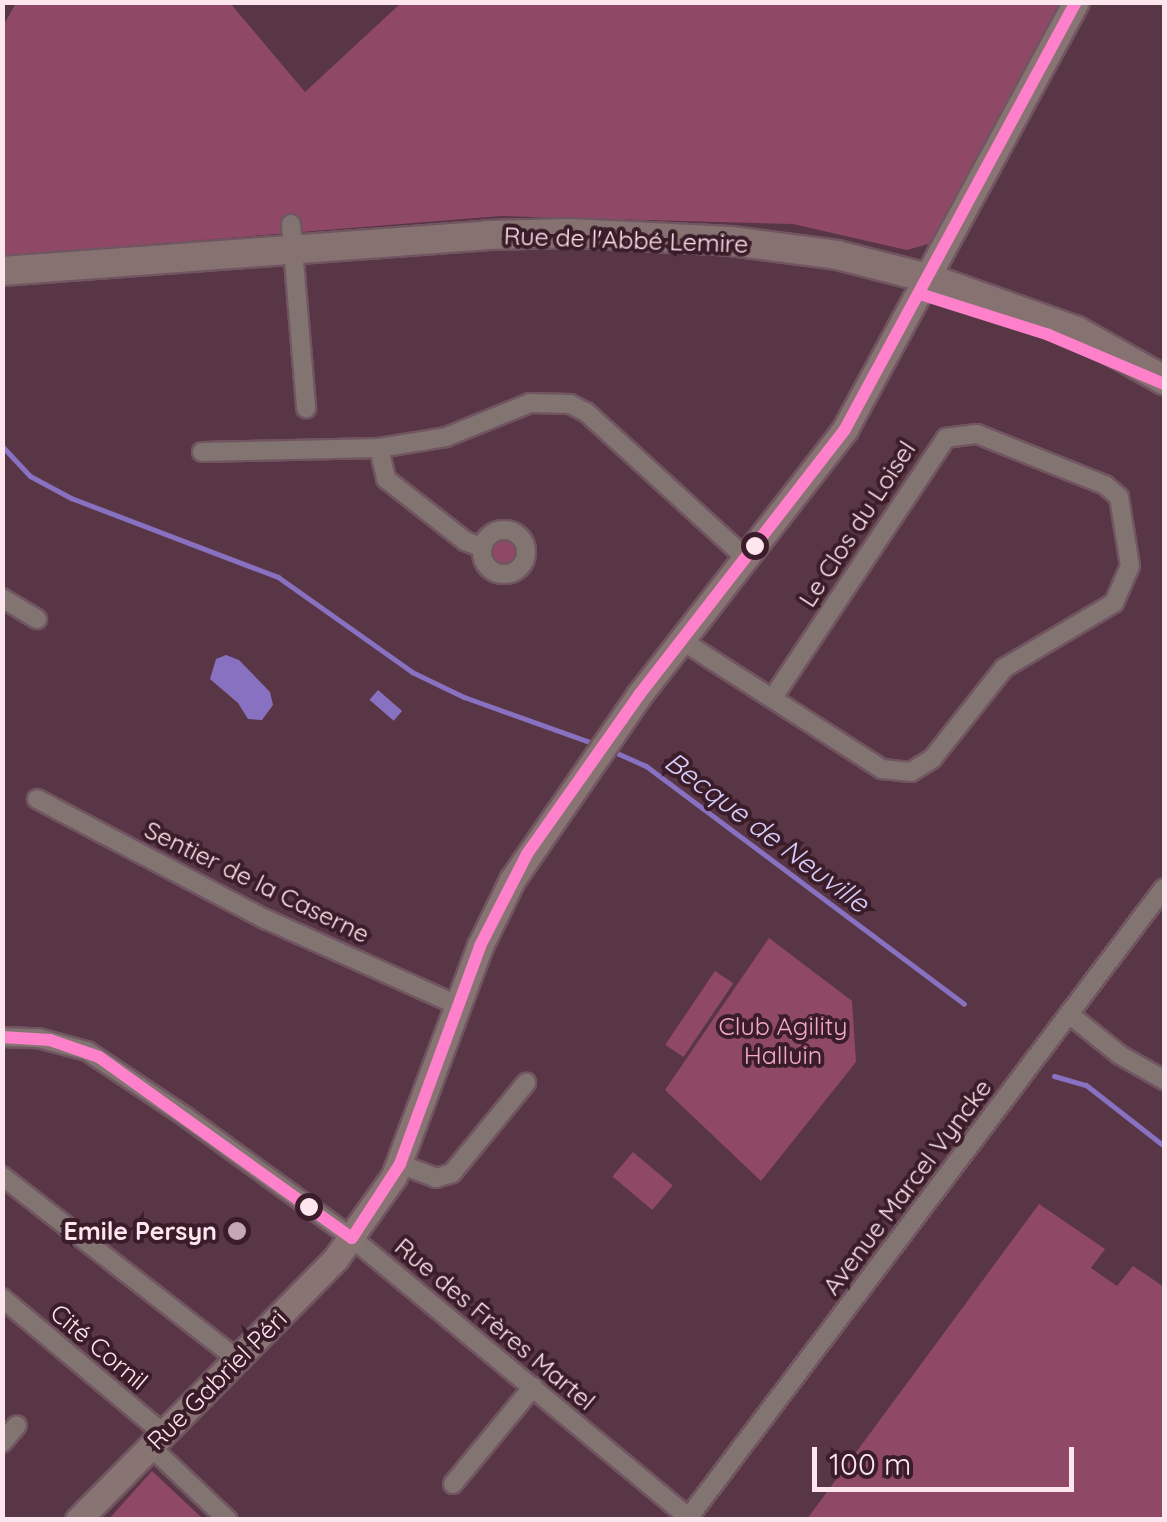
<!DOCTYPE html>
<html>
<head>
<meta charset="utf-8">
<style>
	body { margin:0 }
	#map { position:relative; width:1167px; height:1522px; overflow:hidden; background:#593645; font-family:Quicksand,sans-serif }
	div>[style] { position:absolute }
	.green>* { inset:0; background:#8f4967; transform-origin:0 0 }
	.round { border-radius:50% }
	.water>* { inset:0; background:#8971c1; transform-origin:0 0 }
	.stream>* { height:5px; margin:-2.5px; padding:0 2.5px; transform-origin:2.5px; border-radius:2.5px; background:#8971c1 }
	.roads { filter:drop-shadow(2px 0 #715561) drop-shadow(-2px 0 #715561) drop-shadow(0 2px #715561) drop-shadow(0 -2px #715561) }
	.street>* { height:18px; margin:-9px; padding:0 9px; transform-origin:9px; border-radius:9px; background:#817471 }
	.street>.ring { margin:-9px; padding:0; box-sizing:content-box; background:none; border:18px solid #817471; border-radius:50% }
	.secondary>* { height:25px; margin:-12.5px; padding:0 12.5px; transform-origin:12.5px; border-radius:12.5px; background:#877473 }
	.primary>* { height:28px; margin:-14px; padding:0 14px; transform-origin:14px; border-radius:14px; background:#877272 }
	.bus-1>* { height:12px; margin:-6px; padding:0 6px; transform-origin:6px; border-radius:6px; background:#ff80ca }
	.dots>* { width:28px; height:28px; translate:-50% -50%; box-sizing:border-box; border:5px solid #3a1d29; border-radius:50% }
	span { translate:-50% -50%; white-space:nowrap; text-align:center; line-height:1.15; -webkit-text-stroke:8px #3a1d29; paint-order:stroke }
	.street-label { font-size:25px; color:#fee6ee }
	.park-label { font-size:25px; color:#f5a9c6 }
	.poi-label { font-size:25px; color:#fee6ee; font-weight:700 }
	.right { translate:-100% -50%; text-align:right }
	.water-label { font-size:28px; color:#d7cdfb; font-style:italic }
	.frame { position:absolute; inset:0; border:5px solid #fee6ee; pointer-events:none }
	.scale { position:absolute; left:812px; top:1447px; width:262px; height:45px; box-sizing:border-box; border:5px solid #fee6ee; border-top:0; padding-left:12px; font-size:30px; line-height:35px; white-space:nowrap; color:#fee6ee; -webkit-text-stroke:8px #3a1d29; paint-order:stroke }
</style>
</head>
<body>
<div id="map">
	<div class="green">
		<div style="clip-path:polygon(16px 3px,230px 3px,305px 92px,401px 3px,1063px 3px,935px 242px,907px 250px,793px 224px,501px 216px,3px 256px,3px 26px)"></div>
		<div class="round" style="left:490px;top:541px;width:26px;height:26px"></div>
		<div style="clip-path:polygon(769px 938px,852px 1001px,856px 1062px,761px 1181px,665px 1090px)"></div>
		<div style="left:715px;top:971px;width:22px;height:89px;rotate:34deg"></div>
		<div style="left:633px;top:1152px;width:52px;height:32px;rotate:40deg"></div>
		<div style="clip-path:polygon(1039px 1204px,1105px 1249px,1091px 1268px,1117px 1286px,1133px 1266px,1164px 1287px,1164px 1519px,807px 1519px)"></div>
		<div style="clip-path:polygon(152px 1471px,203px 1519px,109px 1519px)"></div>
	</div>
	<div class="water">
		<div style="clip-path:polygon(226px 655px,239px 660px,270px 692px,273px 705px,262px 720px,248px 719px,238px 703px,210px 679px,216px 659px)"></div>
		<div style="left:378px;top:690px;width:32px;height:13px;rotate:41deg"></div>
	</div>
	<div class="stream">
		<div style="left:2px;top:446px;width:41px;rotate:47deg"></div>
		<div style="left:30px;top:476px;width:47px;rotate:28.2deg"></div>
		<div style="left:71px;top:498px;width:222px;rotate:20.9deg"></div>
		<div style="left:278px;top:577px;width:164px;rotate:35.3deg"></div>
		<div style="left:412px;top:672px;width:58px;rotate:25.7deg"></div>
		<div style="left:464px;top:697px;width:139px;rotate:19.7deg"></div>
		<div style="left:610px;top:750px;width:39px;rotate:24deg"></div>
		<div style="left:646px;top:766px;width:397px;rotate:36.8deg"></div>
		<div style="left:1054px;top:1076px;width:33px;rotate:16deg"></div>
		<div style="left:1086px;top:1085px;width:99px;rotate:38deg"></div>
	</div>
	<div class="roads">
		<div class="street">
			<div style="left:291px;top:224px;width:185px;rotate:85.3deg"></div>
			<div style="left:379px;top:448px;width:68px;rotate:-9.3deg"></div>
			<div style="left:446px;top:437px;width:91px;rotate:-22deg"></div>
			<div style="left:530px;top:403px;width:40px;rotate:1.4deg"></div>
			<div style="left:570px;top:404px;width:18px;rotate:27deg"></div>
			<div style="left:586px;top:412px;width:217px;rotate:42.4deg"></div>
			<div style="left:202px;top:452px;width:177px;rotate:-1.3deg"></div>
			<div style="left:379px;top:448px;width:32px;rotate:77deg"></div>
			<div style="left:386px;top:479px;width:100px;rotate:38.1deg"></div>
			<div style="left:465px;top:541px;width:19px;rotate:21deg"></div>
			<div class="ring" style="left:482px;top:530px;width:26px;height:26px"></div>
			<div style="left:2px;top:598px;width:41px;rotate:31deg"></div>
			<div style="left:681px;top:640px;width:239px;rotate:32.7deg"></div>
			<div style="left:882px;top:769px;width:29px;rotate:6deg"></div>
			<div style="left:911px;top:772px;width:25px;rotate:-32deg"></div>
			<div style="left:932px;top:759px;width:116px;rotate:-51.6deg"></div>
			<div style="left:1004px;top:668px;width:128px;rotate:-30.6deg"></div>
			<div style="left:1114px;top:603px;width:40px;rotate:-66.6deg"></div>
			<div style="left:1130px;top:566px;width:70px;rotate:-99.1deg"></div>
			<div style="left:1119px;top:497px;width:18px;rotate:-139deg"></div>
			<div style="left:1105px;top:485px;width:138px;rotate:-158.3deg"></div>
			<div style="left:977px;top:434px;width:31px;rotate:173deg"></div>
			<div style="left:946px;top:438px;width:311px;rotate:123.7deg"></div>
			<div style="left:37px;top:799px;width:258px;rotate:27.8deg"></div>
			<div style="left:265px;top:919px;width:210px;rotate:24.1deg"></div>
			<div style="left:1069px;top:1014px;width:65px;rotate:38.8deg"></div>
			<div style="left:1120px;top:1055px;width:51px;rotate:29.6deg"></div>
			<div style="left:2px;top:1037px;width:36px;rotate:2deg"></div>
			<div style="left:38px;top:1038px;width:51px;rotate:14.9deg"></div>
			<div style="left:87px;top:1051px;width:119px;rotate:33.7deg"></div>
			<div style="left:186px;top:1117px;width:205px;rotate:36.1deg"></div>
			<div style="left:352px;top:1238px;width:442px;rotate:39.7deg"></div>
			<div style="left:400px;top:1164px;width:39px;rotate:21deg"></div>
			<div style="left:436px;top:1178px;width:17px;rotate:-17deg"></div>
			<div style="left:452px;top:1173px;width:117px;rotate:-50.6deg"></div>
			<div style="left:2px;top:1176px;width:299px;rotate:37.9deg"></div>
			<div style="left:2px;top:1298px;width:212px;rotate:40deg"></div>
			<div style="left:2px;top:1443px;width:23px;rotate:-50deg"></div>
			<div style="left:151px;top:1447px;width:106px;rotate:43.5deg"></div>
			<div style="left:453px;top:1484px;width:126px;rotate:-50.5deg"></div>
			<div style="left:689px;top:1517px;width:788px;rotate:-52.94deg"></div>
		</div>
		<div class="secondary">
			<div style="left:78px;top:1520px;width:368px;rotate:-45.4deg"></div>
			<div style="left:336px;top:1258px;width:100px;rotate:-54.7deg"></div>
			<div style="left:394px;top:1176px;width:246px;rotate:-69.5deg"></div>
			<div style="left:480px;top:946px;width:73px;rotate:-64.1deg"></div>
			<div style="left:512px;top:880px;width:224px;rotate:-55.5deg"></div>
			<div style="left:639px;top:695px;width:336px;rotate:-52.2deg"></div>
			<div style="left:845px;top:429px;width:485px;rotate:-61.6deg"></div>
		</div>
		<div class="primary">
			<div style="left:2px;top:271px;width:486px;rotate:-4.2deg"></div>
			<div style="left:487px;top:235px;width:83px;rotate:-1.4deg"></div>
			<div style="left:570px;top:233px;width:161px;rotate:2.8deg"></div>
			<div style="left:731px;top:241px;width:107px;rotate:7.5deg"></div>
			<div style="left:837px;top:255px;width:94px;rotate:14.2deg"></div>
			<div style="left:928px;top:278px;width:158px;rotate:19.6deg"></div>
			<div style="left:1077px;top:331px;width:100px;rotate:29.4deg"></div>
		</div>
	</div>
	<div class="bus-1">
		<div style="left:920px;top:294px;width:135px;rotate:17.6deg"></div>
		<div style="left:1049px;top:335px;width:125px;rotate:23.1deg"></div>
		<div style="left:2px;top:1037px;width:48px;rotate:3.6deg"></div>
		<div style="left:50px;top:1040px;width:52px;rotate:19.1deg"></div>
		<div style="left:99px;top:1057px;width:311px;rotate:35.6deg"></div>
		<div style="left:352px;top:1238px;width:88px;rotate:-57deg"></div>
		<div style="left:400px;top:1164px;width:232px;rotate:-69.8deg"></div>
		<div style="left:480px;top:946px;width:103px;rotate:-62.9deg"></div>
		<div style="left:527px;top:854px;width:194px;rotate:-54.8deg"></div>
		<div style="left:639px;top:695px;width:336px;rotate:-52.2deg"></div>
		<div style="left:845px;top:429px;width:485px;rotate:-61.6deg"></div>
	</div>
	<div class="dots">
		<div style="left:755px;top:546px;background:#fee6ee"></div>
		<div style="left:309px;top:1207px;background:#fee6ee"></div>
		<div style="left:237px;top:1231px;background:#c4a8b3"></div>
	</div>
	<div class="street-label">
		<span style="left:626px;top:240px;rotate:2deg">Rue de l'Abbé Lemire</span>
		<span style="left:857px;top:524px;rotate:-57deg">Le Clos du Loisel</span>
		<span style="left:257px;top:882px;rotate:26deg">Sentier de la Caserne</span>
		<span style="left:907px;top:1187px;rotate:-53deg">Avenue Marcel Vyncke</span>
		<span style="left:495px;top:1324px;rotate:40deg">Rue des Frères Martel</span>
		<span style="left:99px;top:1347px;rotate:40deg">Cité Cornil</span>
		<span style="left:217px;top:1380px;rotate:-45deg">Rue Gabriel Péri</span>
	</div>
	<div class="park-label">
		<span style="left:783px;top:1041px">Club Agility<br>Halluin</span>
	</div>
	<div class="poi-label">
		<span class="right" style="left:217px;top:1231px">Emile Persyn</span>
	</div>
	<div class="water-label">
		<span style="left:767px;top:832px;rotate:37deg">Becque de Neuville</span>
	</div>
	<div class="frame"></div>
	<div class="scale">100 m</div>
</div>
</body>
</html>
